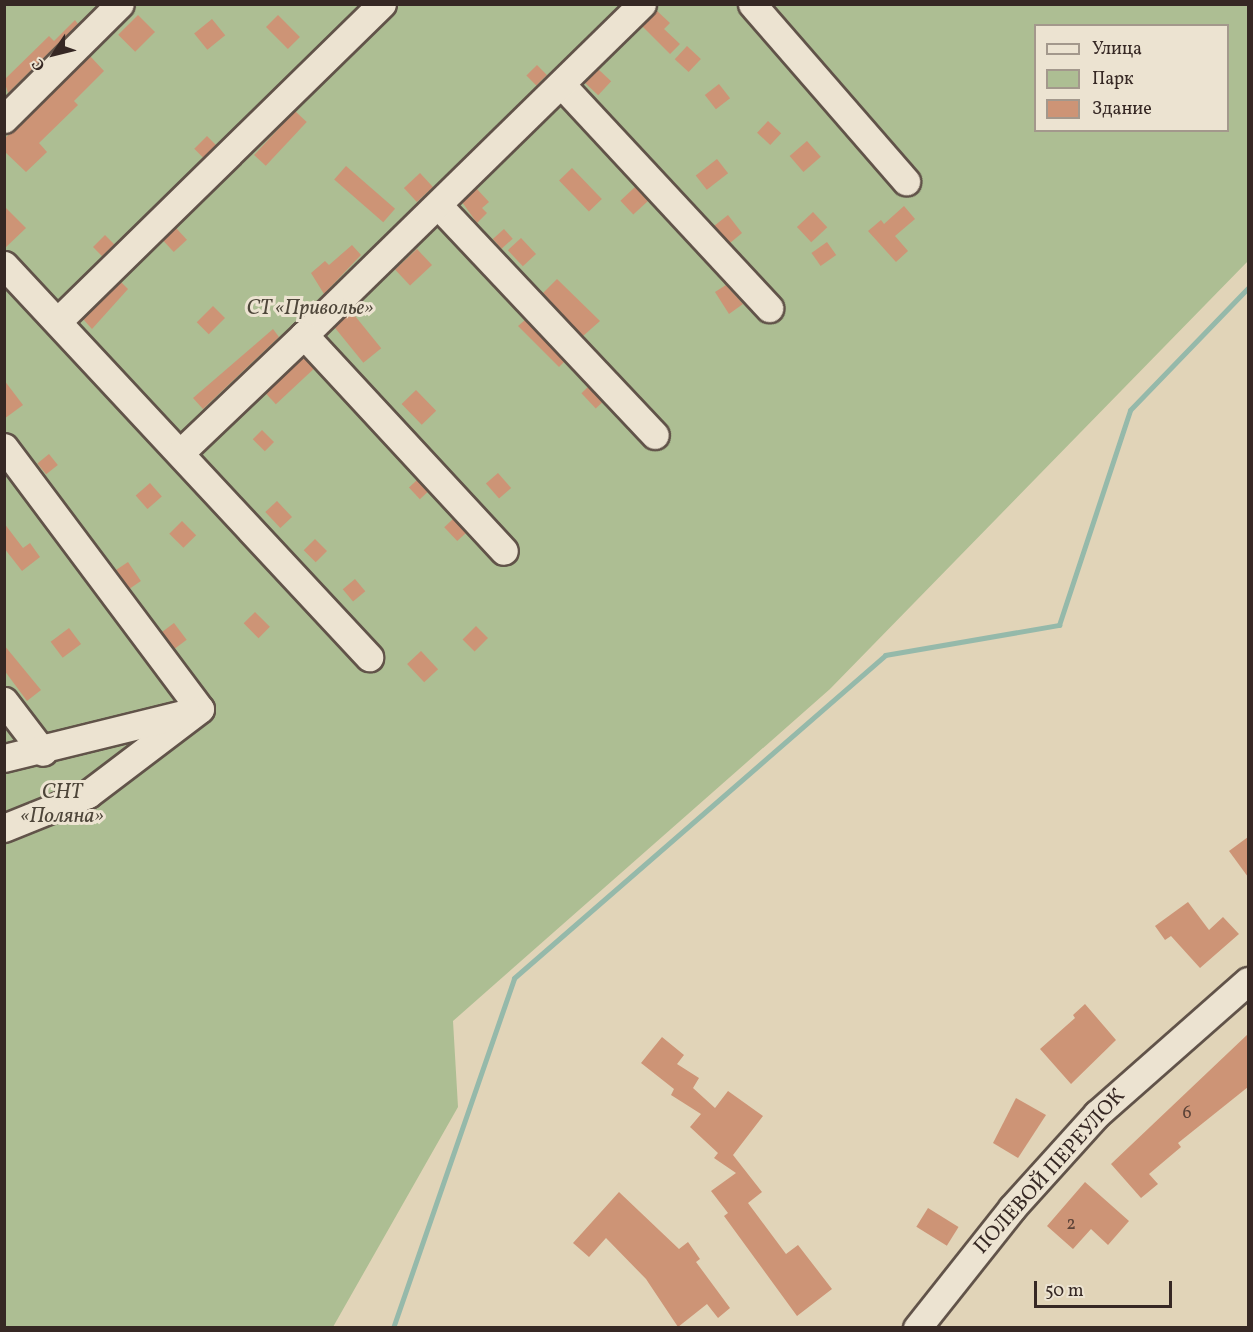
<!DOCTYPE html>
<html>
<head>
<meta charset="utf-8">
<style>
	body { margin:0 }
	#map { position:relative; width:1253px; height:1332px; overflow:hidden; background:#e1d4b8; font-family:Vollkorn,serif }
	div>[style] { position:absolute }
	.green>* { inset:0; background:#adbe93 }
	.stream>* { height:5px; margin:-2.5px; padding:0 2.5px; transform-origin:2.5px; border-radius:2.5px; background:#95b9aa }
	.building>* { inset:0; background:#cd9476; transform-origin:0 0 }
	.roads { filter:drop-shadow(2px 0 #615349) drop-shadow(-2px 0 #615349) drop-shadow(0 2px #615349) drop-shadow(0 -2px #615349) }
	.minor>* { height:27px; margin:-13.5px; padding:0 13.5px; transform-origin:13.5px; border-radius:13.5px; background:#ece3d1 }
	span { translate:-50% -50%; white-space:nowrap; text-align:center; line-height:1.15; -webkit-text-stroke:6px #ece3d1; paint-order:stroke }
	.number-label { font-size:18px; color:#5c4338 }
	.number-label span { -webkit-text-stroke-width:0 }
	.park-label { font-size:21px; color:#4e463a; font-style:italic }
	.street-label { font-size:21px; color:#362824 }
	.frame { position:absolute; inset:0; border:6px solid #362824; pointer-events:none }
	.legend { position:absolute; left:1034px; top:24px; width:195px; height:108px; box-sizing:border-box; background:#ece3d1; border:2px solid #a3988c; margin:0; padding:8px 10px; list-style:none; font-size:18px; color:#362824 }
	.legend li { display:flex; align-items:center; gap:12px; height:30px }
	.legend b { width:30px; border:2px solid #a3988c }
	.north { position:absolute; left:24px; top:24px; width:60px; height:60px; -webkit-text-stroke:4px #ece3d1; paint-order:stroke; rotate:235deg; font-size:16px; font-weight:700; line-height:24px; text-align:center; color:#362824 }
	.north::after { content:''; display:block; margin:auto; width:21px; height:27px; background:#362824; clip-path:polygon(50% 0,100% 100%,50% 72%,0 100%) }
	.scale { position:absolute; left:1034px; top:1281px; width:138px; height:27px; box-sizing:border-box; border:3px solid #362824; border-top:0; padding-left:8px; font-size:18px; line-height:21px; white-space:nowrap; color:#362824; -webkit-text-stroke:4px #ece3d1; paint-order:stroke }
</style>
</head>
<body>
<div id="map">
	<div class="green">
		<div style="clip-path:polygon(evenodd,5px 5px,1248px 5px,1248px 261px,830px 689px,453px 1021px,458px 1107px,333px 1327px,5px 1328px,5px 5px,1036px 26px,1228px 26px,1228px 130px,1036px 130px,1036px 26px)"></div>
	</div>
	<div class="stream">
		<div style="left:393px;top:1328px;width:370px;rotate:-70.9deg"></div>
		<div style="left:514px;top:978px;width:492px;rotate:-41deg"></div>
		<div style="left:885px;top:655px;width:177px;rotate:-9.8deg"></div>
		<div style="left:1059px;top:625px;width:226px;rotate:-71.7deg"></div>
		<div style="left:1130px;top:410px;width:170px;rotate:-46deg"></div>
	</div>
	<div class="building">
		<div style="clip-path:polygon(656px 10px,670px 23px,664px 29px,680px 44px,670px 54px,642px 26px)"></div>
		<div style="left:138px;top:15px;width:24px;height:28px;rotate:45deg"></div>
		<div style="left:278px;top:15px;width:31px;height:17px;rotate:45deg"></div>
		<div style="left:212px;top:19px;width:21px;height:23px;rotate:51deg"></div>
		<div style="clip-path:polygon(75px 20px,78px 24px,8px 93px,4px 80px,49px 36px,54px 41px)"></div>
		<div style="left:687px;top:46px;width:19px;height:18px;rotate:43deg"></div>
		<div style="clip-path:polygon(90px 56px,104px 71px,74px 101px,78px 105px,39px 143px,47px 152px,26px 172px,4px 151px,4px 139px)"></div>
		<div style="left:537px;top:65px;width:14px;height:15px;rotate:45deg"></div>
		<div style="left:598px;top:69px;width:18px;height:19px;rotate:43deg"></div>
		<div style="left:719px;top:84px;width:18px;height:18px;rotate:52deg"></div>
		<div style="left:295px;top:111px;width:16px;height:60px;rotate:43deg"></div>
		<div style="left:768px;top:121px;width:18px;height:16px;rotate:43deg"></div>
		<div style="left:207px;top:136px;width:13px;height:18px;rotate:45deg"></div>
		<div style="left:807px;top:141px;width:21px;height:23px;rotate:49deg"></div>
		<div style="left:717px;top:159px;width:18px;height:27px;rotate:52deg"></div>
		<div style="left:346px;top:166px;width:65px;height:18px;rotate:41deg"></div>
		<div style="left:572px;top:168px;width:43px;height:18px;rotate:46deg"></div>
		<div style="left:420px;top:173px;width:19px;height:22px;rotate:47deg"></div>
		<div style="left:635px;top:187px;width:19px;height:20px;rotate:47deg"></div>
		<div style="clip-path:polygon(476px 188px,489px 202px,482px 208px,487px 213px,477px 223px,462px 202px)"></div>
		<div style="clip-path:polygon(4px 206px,26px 228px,4px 249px)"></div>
		<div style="clip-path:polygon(904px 206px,915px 219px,895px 236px,908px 251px,896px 262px,868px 231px,881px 220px,884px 224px)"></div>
		<div style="left:813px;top:212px;width:21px;height:22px;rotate:47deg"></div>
		<div style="clip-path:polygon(728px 215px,742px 233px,730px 243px,714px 226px)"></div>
		<div style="left:176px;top:228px;width:16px;height:18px;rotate:47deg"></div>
		<div style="left:504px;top:229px;width:13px;height:15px;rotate:48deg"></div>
		<div style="left:105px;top:235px;width:13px;height:17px;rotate:45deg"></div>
		<div style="left:521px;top:238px;width:22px;height:18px;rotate:47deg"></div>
		<div style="left:827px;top:242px;width:16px;height:19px;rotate:55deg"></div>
		<div style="clip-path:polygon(352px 245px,361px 255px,324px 294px,311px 273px,325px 261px,329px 265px)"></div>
		<div style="left:417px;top:249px;width:22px;height:30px;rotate:47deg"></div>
		<div style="clip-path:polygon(557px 279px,600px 321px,583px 336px,543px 293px)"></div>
		<div style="clip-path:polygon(121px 282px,128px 289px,92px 329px,83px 319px)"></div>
		<div style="clip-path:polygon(726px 285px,743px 304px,729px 314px,715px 292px)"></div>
		<div style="left:213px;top:306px;width:17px;height:23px;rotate:45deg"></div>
		<div style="left:351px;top:311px;width:48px;height:23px;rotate:51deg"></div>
		<div style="clip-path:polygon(525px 320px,564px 362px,559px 367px,518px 326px)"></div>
		<div style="clip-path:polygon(273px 329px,279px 337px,203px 409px,193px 398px)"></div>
		<div style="left:303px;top:357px;width:16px;height:52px;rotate:47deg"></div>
		<div style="clip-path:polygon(4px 380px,23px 405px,4px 419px)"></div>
		<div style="left:588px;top:387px;width:21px;height:9px;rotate:47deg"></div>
		<div style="left:416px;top:390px;width:29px;height:20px;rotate:46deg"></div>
		<div style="left:262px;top:430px;width:17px;height:13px;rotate:45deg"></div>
		<div style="left:49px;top:454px;width:14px;height:15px;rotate:51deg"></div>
		<div style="left:498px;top:473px;width:20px;height:16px;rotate:49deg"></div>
		<div style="left:417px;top:480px;width:16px;height:11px;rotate:47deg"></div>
		<div style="left:150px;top:483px;width:18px;height:19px;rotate:49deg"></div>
		<div style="left:277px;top:501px;width:22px;height:16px;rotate:47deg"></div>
		<div style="left:453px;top:519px;width:19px;height:12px;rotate:47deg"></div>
		<div style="left:182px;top:521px;width:20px;height:18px;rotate:45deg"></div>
		<div style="clip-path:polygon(4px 523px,23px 548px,30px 543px,40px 557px,22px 571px,4px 548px)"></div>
		<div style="left:315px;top:539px;width:17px;height:16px;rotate:45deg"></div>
		<div style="left:128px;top:562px;width:23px;height:14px;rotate:56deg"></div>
		<div style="left:355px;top:579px;width:16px;height:16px;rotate:50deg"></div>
		<div style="left:255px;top:612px;width:21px;height:16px;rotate:45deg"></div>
		<div style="left:174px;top:623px;width:21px;height:15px;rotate:53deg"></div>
		<div style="left:476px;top:626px;width:17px;height:19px;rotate:45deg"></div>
		<div style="left:69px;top:628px;width:20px;height:23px;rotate:53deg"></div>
		<div style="clip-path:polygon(4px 645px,41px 690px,27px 701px,4px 670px)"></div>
		<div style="left:421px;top:651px;width:25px;height:19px;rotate:47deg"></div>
		<div style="clip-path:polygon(1248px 837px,1248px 877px,1229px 851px)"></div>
		<div style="clip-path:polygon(1188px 902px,1209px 930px,1223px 917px,1239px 934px,1200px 968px,1171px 936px,1165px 940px,1155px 926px)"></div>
		<div style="clip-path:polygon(1085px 1004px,1116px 1040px,1071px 1084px,1040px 1049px,1075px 1018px,1073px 1015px)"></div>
		<div style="clip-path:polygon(1248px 1034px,1248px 1087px,1178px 1143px,1181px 1147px,1149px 1174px,1158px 1184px,1141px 1198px,1111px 1164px)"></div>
		<div style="clip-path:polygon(662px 1037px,684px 1055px,677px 1064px,699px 1078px,693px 1088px,715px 1108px,728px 1091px,763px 1116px,733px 1155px,762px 1192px,748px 1203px,786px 1254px,798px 1245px,832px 1289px,797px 1316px,724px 1216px,728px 1213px,711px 1191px,736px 1173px,714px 1158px,718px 1153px,690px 1127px,701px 1114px,671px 1095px,674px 1089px,641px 1063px)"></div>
		<div style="clip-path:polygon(1016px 1098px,1046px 1115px,1018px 1158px,993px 1143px)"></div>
		<div style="clip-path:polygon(1085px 1182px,1129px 1221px,1108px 1245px,1091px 1229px,1073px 1249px,1047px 1226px)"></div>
		<div style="clip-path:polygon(619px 1192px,679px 1249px,688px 1242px,700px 1259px,696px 1262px,730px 1308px,718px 1318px,707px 1304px,678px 1327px,646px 1279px,606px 1238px,589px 1257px,573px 1243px)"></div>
		<div style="left:928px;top:1208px;width:36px;height:22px;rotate:32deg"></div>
	</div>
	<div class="roads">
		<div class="minor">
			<div style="left:752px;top:4px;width:235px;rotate:49deg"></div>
			<div style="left:561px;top:84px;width:306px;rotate:47.1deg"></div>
			<div style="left:4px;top:119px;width:163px;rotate:-44.8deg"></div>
			<div style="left:438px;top:205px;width:316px;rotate:46.7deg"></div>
			<div style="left:4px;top:265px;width:536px;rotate:47.04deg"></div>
			<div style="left:59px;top:320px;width:452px;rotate:-44.4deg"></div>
			<div style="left:304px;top:335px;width:473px;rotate:-44.4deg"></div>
			<div style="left:4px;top:447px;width:327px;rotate:53.2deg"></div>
			<div style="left:200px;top:709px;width:141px;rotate:142.8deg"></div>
			<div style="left:88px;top:794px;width:91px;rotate:158deg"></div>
			<div style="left:180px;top:453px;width:171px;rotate:-43.6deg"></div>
			<div style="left:304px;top:335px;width:294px;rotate:47.2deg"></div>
			<div style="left:4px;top:701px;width:64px;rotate:52.6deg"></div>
			<div style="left:4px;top:758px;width:188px;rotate:-13.8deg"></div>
			<div style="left:917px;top:1328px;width:153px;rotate:-51.6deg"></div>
			<div style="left:1012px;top:1208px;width:127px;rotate:-47.9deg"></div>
			<div style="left:1097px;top:1114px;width:201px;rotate:-41.4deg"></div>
		</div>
	</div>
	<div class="number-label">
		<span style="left:1187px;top:1114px">6</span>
		<span style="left:1071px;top:1225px">2</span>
	</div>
	<div class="park-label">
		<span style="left:310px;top:309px">СТ «Приволье»</span>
		<span style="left:62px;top:805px">СНТ<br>«Поляна»</span>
	</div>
	<div class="street-label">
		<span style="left:1050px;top:1172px;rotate:-48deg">ПОЛЕВОЙ ПЕРЕУЛОК</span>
	</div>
	<div class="frame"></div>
	<ul class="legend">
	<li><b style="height:8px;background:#ece3d1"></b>Улица</li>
	<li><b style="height:16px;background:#adbe93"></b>Парк</li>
	<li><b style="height:16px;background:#cd9476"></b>Здание</li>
	</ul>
	<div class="north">С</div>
	<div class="scale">50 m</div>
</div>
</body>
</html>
